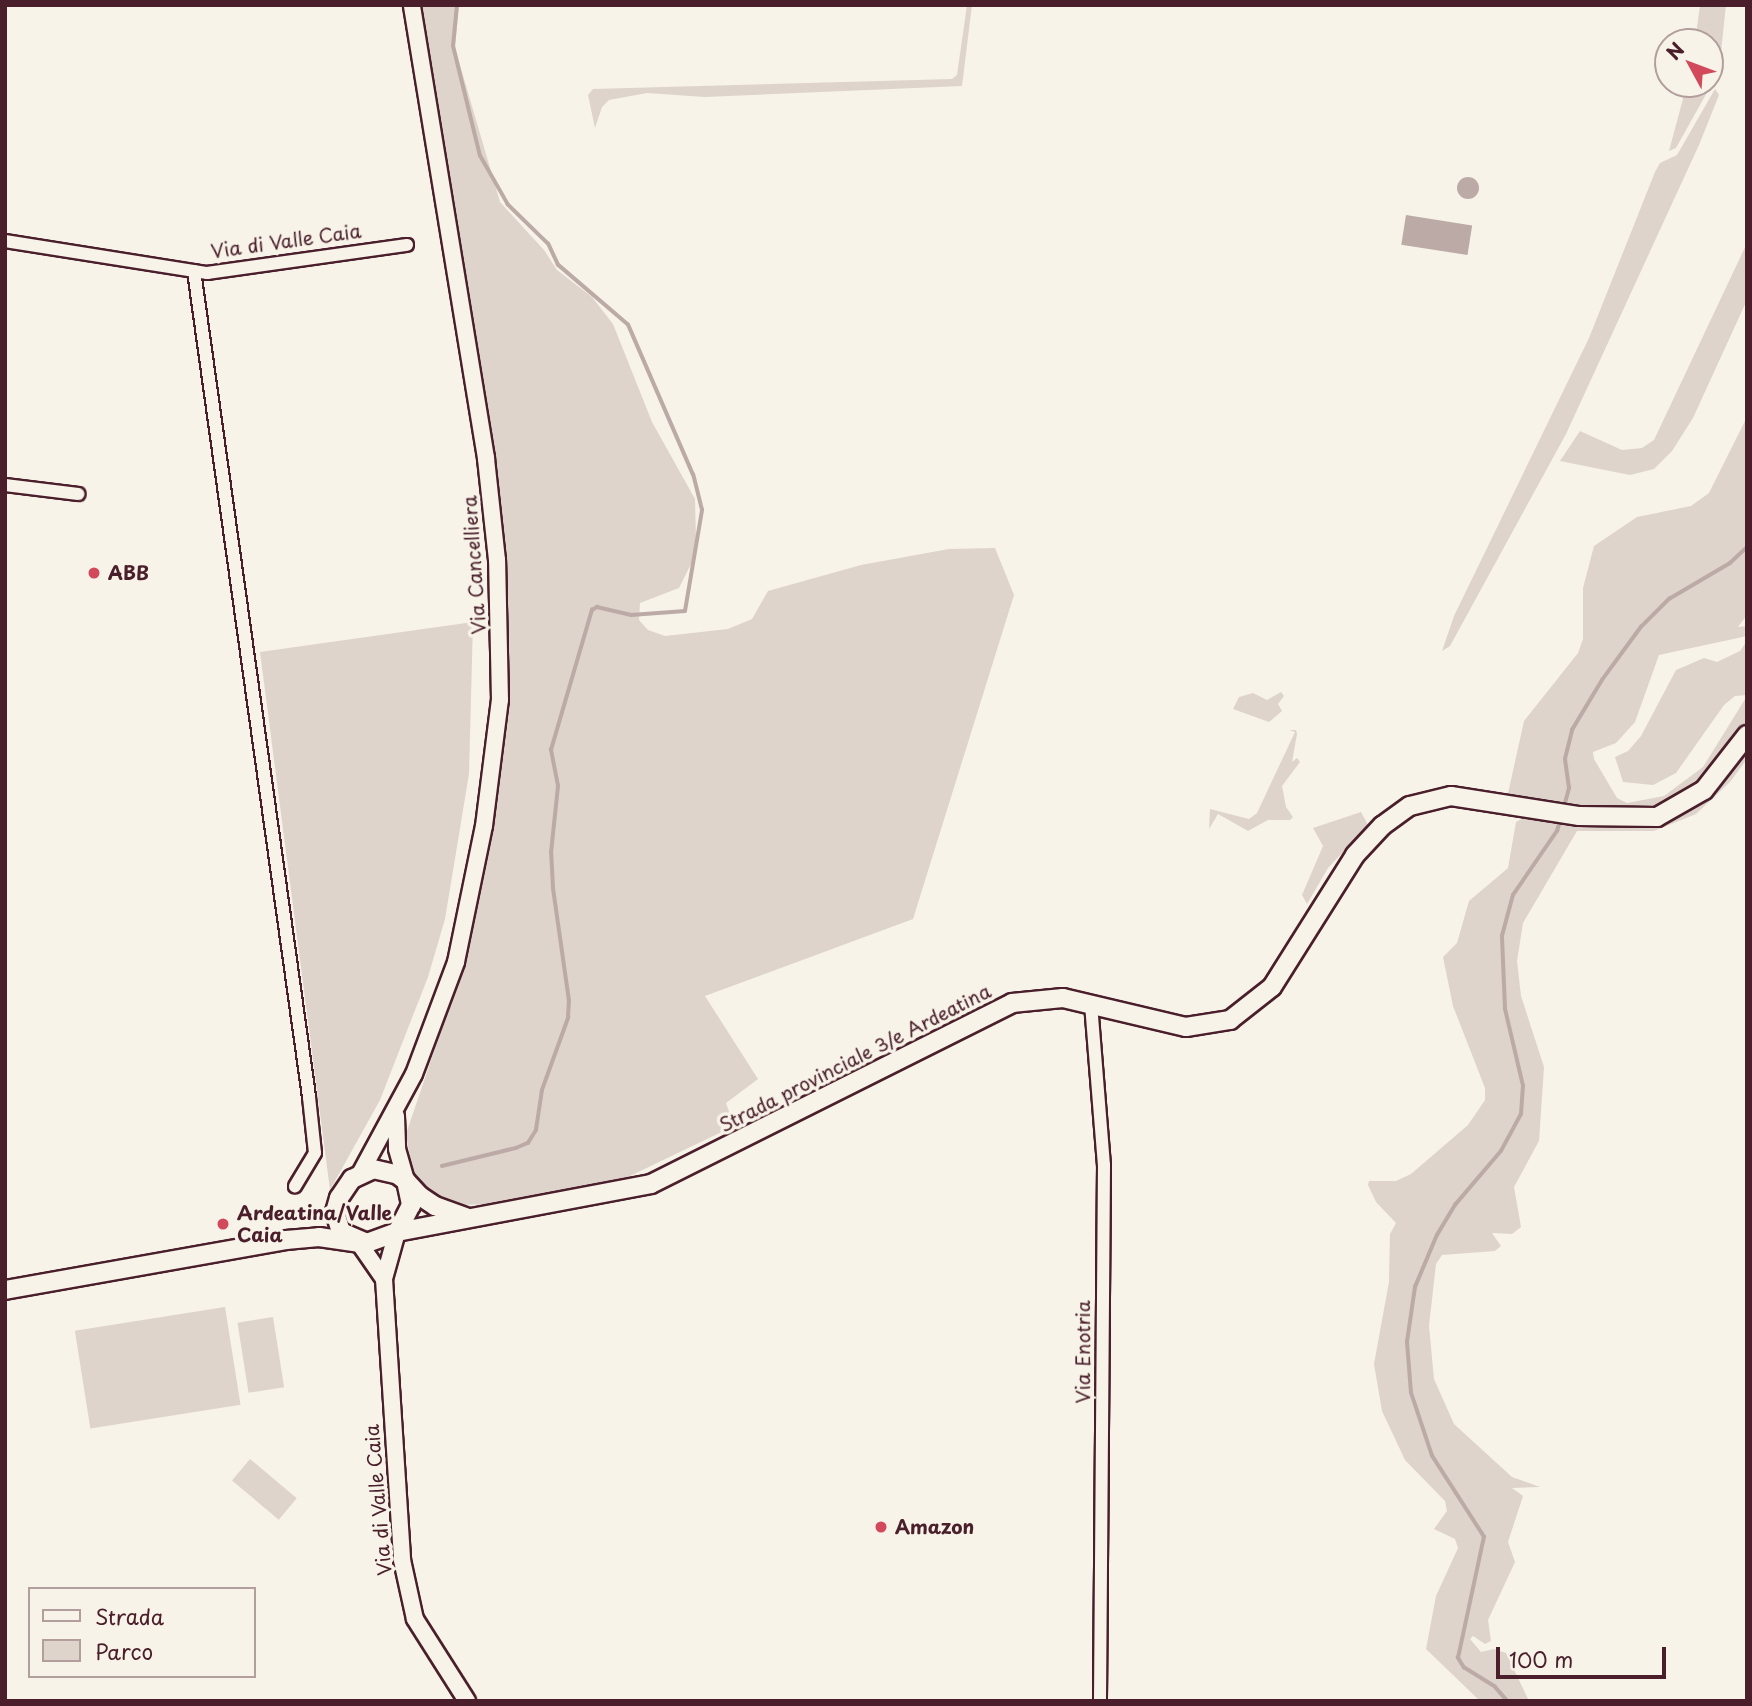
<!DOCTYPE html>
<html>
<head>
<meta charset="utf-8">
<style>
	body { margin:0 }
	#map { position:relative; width:1752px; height:1706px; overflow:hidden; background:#f7f3e8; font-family:"Playpen Sans",sans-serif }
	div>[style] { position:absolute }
	.green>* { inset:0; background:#ded4cc; transform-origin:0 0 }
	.water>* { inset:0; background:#bcaaa7; transform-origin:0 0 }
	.round { border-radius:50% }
	.stream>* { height:3.5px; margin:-1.75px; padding:0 1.75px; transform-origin:1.75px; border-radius:1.75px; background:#bcaaa7 }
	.roads { filter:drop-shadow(2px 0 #4a1f2b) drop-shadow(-2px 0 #4a1f2b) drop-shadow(0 2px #4a1f2b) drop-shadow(0 -2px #4a1f2b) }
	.minor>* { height:12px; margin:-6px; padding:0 6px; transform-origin:6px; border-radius:6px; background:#f7f3e8 }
	.tertiary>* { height:16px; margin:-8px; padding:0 8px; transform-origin:8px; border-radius:8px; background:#f7f3e8 }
	.secondary>* { height:18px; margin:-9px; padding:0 9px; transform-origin:9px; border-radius:9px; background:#f7f3e8 }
	.dots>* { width:19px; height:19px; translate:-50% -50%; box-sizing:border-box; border:4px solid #f7f3e8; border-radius:50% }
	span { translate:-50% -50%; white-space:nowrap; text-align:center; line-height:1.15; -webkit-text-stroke:7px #f7f3e8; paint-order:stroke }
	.street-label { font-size:19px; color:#4a1f2b }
	.poi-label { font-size:19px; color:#4a1f2b; font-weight:700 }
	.left { translate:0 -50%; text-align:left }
	.frame { position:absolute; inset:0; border:7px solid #4a1f2b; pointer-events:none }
	.legend { position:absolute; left:28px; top:1587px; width:228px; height:91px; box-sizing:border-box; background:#f7f3e8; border:2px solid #b29e9c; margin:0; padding:9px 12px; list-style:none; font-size:21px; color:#4a1f2b }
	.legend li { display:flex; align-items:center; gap:14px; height:35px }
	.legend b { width:35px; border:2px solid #b29e9c }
	.north { position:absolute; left:1654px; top:28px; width:70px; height:70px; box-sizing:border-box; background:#f7f3e8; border:2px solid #b29e9c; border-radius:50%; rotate:311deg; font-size:19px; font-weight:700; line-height:28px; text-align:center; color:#4a1f2b }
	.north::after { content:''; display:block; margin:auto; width:24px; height:32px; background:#d1495b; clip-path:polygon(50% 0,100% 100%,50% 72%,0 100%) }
	.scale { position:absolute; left:1496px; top:1647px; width:170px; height:32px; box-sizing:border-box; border:4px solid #4a1f2b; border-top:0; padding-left:9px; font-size:21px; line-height:24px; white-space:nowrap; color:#4a1f2b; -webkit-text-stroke:5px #f7f3e8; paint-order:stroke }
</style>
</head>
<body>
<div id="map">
	<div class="green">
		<div style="clip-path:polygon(422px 5px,459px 5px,455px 48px,500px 202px,544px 250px,557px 270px,592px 297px,613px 324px,652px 422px,695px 499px,696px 540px,691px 564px,679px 588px,640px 603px,639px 620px,648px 630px,665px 636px,728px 629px,752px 619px,768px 591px,861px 565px,949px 549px,995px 548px,1014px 595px,913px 919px,705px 996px,758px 1079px,726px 1103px,734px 1126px,628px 1177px,493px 1204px,462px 1205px,434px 1195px,413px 1177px,406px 1134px,461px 972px,485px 872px,506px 685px,506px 593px,487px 411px)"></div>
		<div style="clip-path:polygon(967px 5px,972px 5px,962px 86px,705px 97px,647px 93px,609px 100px,602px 107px,595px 128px,588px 95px,593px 89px,952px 79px,957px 75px)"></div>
		<div style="clip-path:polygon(1700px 5px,1726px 5px,1719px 71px,1676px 148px,1669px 151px,1687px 84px,1710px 84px,1710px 42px,1695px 42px)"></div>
		<div style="clip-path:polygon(1715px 89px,1719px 95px,1699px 145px,1566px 434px,1450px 646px,1442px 651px,1454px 616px,1589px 338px,1655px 172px,1660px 163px,1677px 155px)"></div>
		<div style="clip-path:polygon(1747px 243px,1747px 300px,1693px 418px,1672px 451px,1654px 469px,1630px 475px,1560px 461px,1580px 431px,1622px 450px,1642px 448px,1654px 440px)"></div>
		<div style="clip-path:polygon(1747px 417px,1747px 615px,1738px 627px,1747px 626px,1747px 636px,1659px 655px,1635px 722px,1616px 743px,1593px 752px,1594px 759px,1617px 798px,1627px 803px,1664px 796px,1703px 767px,1747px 696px,1747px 722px,1705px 776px,1685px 796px,1657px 810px,1608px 813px,1507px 798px,1524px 721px,1578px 653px,1583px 639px,1583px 588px,1594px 546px,1637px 517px,1691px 506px,1709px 493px)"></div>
		<div style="clip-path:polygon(473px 622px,469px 774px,445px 919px,428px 977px,380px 1100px,330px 1190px,260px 652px)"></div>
		<div style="clip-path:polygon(1747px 641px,1747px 695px,1735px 696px,1724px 705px,1676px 773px,1653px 785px,1623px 782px,1615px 757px,1628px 751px,1641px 736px,1676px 670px,1704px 658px,1717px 662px,1740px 651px)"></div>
		<div style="clip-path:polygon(1281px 692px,1284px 696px,1278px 704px,1282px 711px,1269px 722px,1233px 709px,1239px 697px,1253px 693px,1267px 700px)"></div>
		<div style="clip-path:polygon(1289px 730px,1296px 730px,1297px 734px,1292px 762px,1297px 758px,1300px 762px,1282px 786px,1286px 807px,1293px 817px,1290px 820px,1268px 820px,1248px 831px,1218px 814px,1209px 829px,1210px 809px,1249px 819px,1257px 813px,1295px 732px)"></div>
		<div style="clip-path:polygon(1747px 746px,1747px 759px,1730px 782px,1696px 814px,1654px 831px,1577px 831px,1523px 923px,1517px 961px,1521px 996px,1544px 1067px,1539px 1141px,1514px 1187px,1521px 1227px,1512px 1234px,1492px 1233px,1501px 1246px,1495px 1251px,1442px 1255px,1436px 1264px,1429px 1326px,1434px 1379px,1454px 1424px,1512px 1477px,1540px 1487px,1512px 1488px,1523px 1496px,1508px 1542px,1515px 1562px,1488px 1620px,1491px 1641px,1485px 1644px,1473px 1636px,1470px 1639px,1481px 1652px,1494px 1649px,1506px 1653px,1529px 1701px,1480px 1701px,1426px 1649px,1436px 1596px,1458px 1548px,1455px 1539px,1434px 1529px,1447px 1511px,1445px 1501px,1405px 1460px,1382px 1411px,1374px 1364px,1389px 1282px,1390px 1234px,1396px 1223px,1376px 1202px,1368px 1185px,1369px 1181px,1396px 1181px,1411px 1174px,1468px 1125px,1485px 1100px,1485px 1088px,1453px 1006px,1443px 957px,1457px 943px,1469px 901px,1508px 868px,1516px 822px,1532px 813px,1623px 828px,1669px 819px,1703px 799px)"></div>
		<div style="clip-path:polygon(1361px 812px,1368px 825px,1328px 868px,1307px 904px,1302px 895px,1323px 846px,1313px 828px)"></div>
		<div style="left:225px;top:1307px;width:99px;height:152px;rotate:81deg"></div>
		<div style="left:273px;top:1317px;width:71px;height:36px;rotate:81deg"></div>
		<div style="left:250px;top:1459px;width:61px;height:28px;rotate:40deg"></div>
	</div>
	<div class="water">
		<div class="round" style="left:1457px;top:177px;width:22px;height:22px"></div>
		<div style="left:1406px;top:215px;width:67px;height:30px;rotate:9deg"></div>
	</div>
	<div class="stream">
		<div style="left:1564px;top:807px;width:20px;rotate:-75deg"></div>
		<div style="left:1569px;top:788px;width:29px;rotate:-98deg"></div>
		<div style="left:1565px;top:759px;width:30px;rotate:-76deg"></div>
		<div style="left:1572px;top:730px;width:58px;rotate:-59deg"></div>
		<div style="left:1602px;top:680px;width:66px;rotate:-53.7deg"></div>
		<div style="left:1641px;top:627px;width:40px;rotate:-45deg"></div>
		<div style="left:1669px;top:599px;width:71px;rotate:-30.5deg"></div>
		<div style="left:1730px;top:563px;width:23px;rotate:-43deg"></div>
		<div style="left:442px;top:1166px;width:76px;rotate:-13.7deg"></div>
		<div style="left:516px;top:1148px;width:13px;rotate:-23deg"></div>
		<div style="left:528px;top:1143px;width:15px;rotate:-58deg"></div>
		<div style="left:536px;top:1130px;width:40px;rotate:-81.5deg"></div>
		<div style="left:542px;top:1090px;width:77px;rotate:-70.1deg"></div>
		<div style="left:568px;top:1018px;width:17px;rotate:-87deg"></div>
		<div style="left:569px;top:1001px;width:114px;rotate:-98.1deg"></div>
		<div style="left:553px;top:888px;width:35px;rotate:-93deg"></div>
		<div style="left:551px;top:853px;width:67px;rotate:-84deg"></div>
		<div style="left:558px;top:786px;width:37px;rotate:-101deg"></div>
		<div style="left:551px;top:750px;width:146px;rotate:-73.7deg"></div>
		<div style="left:592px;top:610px;width:6px;rotate:-31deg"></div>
		<div style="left:597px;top:607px;width:35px;rotate:13deg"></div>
		<div style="left:631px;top:615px;width:54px;rotate:-4.2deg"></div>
		<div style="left:685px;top:611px;width:102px;rotate:-80.4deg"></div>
		<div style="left:702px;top:510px;width:36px;rotate:-104deg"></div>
		<div style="left:693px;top:475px;width:163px;rotate:-113.4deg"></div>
		<div style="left:628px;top:325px;width:92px;rotate:-139.4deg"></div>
		<div style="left:558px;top:265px;width:23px;rotate:-115deg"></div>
		<div style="left:548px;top:244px;width:56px;rotate:-135.7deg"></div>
		<div style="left:508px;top:205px;width:56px;rotate:-119.7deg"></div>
		<div style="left:480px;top:156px;width:113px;rotate:-103.8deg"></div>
		<div style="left:453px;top:46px;width:41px;rotate:-84.4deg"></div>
		<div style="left:1507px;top:1701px;width:18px;rotate:-131deg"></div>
		<div style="left:1495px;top:1687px;width:36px;rotate:-148deg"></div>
		<div style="left:1464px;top:1668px;width:12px;rotate:-121deg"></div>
		<div style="left:1458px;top:1658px;width:124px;rotate:-77.9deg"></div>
		<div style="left:1484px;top:1537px;width:96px;rotate:-122.7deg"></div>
		<div style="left:1432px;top:1456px;width:66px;rotate:-108.4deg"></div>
		<div style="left:1411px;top:1393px;width:51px;rotate:-94.5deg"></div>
		<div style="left:1407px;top:1342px;width:56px;rotate:-81.7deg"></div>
		<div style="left:1415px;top:1287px;width:56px;rotate:-67.1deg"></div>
		<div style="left:1437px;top:1235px;width:35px;rotate:-59deg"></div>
		<div style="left:1455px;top:1205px;width:71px;rotate:-49.6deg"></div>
		<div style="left:1501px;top:1151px;width:42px;rotate:-61.6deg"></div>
		<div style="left:1521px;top:1114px;width:28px;rotate:-86deg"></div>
		<div style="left:1523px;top:1086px;width:79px;rotate:-103.2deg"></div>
		<div style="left:1505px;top:1009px;width:73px;rotate:-92.4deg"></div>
		<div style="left:1502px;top:936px;width:42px;rotate:-75deg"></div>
		<div style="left:1513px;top:895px;width:78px;rotate:-55.5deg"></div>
		<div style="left:1557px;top:831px;width:14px;rotate:-73deg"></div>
	</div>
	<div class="roads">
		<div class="minor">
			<div style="left:5px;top:241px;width:205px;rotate:9deg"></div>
			<div style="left:207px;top:273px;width:202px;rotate:-8deg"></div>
			<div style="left:194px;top:271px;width:834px;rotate:82.07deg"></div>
			<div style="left:309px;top:1097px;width:56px;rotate:83.9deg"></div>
			<div style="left:315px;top:1153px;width:39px;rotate:121deg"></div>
			<div style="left:5px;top:485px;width:74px;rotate:7deg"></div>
			<div style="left:1091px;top:1004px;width:162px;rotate:85.4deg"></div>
			<div style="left:1104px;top:1165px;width:536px;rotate:90.43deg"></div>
		</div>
		<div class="tertiary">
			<div style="left:396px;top:1116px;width:33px;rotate:88deg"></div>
			<div style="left:397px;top:1149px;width:33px;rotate:74deg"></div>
			<div style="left:361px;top:1172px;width:111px;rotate:-61.6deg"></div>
			<div style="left:414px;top:1074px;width:120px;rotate:-69.4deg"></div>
			<div style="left:456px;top:962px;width:139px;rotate:-78.4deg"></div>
			<div style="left:484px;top:826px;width:127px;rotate:-82.8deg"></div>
			<div style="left:500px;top:700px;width:140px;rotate:-91.2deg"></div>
			<div style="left:497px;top:560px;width:103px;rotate:-96.2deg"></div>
			<div style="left:486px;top:458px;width:459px;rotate:-99.3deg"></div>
			<div style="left:397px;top:1232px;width:49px;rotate:105.5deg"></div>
			<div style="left:384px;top:1279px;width:282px;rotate:86.3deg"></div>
			<div style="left:402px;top:1560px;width:60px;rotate:77.6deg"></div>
			<div style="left:415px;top:1619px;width:97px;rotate:57.6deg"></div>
			<div style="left:359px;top:1243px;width:44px;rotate:55.2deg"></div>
		</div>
		<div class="secondary">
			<div style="left:406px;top:1181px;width:25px;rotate:78deg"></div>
			<div style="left:411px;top:1205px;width:30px;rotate:117deg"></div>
			<div style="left:397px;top:1232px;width:32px;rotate:160deg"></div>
			<div style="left:367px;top:1243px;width:28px;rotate:-157deg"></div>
			<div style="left:341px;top:1232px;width:21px;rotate:-107deg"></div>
			<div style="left:335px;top:1212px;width:15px;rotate:-74deg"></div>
			<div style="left:339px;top:1198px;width:23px;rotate:-56deg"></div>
			<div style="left:352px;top:1179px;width:23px;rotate:-25deg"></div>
			<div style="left:373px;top:1169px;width:26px;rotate:13deg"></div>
			<div style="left:398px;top:1175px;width:10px;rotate:37deg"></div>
			<div style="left:406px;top:1181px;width:21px;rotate:47deg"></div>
			<div style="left:420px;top:1196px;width:18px;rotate:34deg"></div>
			<div style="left:435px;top:1206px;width:33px;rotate:20deg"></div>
			<div style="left:397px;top:1232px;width:258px;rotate:-10.7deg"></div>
			<div style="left:651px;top:1184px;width:404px;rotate:-26.6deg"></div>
			<div style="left:1012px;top:1003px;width:51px;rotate:-5.6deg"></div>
			<div style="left:1063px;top:998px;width:126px;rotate:13.3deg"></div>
			<div style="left:1186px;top:1027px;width:45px;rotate:-9deg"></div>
			<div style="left:1230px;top:1020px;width:53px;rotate:-38.2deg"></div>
			<div style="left:1272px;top:987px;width:156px;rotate:-57.8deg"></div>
			<div style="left:1355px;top:855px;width:40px;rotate:-47deg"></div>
			<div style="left:1382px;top:826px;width:34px;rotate:-36deg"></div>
			<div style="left:1410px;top:806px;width:42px;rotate:-13.7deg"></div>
			<div style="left:1451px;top:796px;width:130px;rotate:8.9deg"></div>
			<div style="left:1579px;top:816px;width:78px;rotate:0.7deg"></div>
			<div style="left:1657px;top:817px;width:54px;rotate:-29.9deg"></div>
			<div style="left:1704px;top:790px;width:70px;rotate:-52deg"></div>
			<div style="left:5px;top:1290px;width:285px;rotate:-10.1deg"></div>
			<div style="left:286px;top:1240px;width:33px;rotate:-5deg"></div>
			<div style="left:319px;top:1237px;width:40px;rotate:8.5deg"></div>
		</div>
	</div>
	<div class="dots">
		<div style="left:94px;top:573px;background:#d1495b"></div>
		<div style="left:223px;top:1224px;background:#d1495b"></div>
		<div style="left:881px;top:1527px;background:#d1495b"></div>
	</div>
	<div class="street-label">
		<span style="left:286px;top:241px;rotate:-8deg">Via di Valle Caia</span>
		<span style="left:474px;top:565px;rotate:-94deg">Via Cancelliera</span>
		<span style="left:855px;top:1058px;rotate:-27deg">Strada provinciale 3/e Ardeatina</span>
		<span style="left:1083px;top:1352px;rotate:-90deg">Via Enotria</span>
		<span style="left:378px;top:1500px;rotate:-95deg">Via di Valle Caia</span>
	</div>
	<div class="poi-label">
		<span class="left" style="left:108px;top:573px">ABB</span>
		<span class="left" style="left:237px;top:1224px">Ardeatina/Valle<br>Caia</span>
		<span class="left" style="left:895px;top:1527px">Amazon</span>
	</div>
	<div class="frame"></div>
	<ul class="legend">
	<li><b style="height:9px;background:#f7f3e8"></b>Strada</li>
	<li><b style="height:19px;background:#ded4cc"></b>Parco</li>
	</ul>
	<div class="north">N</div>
	<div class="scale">100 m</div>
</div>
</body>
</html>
